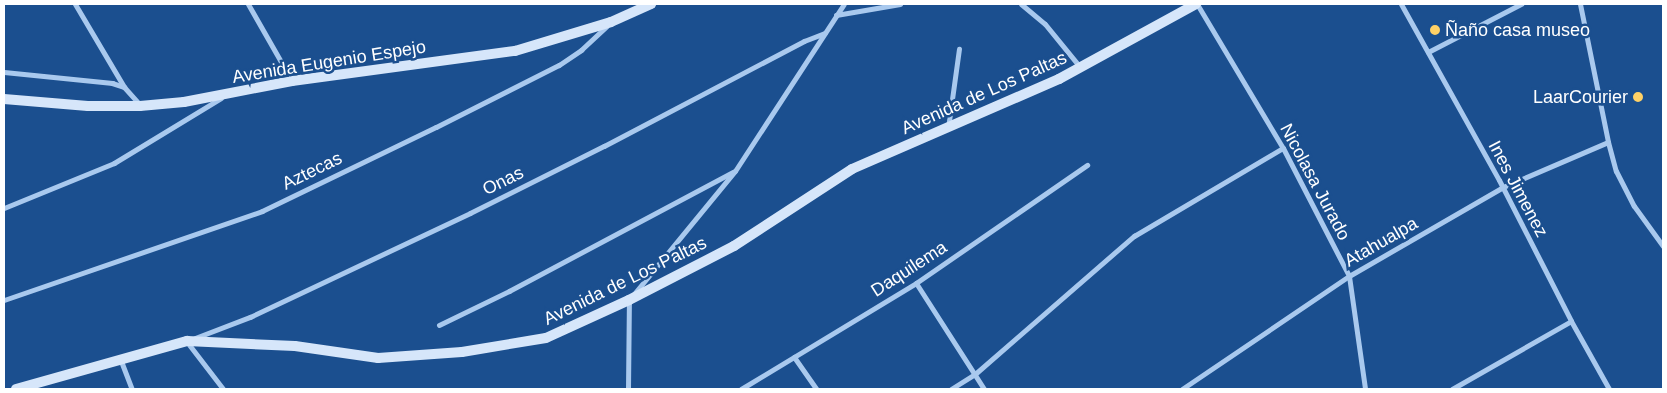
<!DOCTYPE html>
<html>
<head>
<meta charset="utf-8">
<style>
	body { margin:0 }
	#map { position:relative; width:1667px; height:393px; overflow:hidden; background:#1b4f8f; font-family:Arial,sans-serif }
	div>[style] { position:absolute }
	.street>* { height:5px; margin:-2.5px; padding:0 2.5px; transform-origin:2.5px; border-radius:2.5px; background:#a9c9ee }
	.secondary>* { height:10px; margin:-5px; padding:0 5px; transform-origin:5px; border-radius:5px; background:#d6e6fa }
	.dots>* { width:14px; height:14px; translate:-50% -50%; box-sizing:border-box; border:2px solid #1b4f8f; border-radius:50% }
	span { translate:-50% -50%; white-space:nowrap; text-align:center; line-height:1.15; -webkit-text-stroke:5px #1b4f8f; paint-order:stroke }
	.poi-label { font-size:18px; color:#fff }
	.left { translate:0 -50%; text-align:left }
	.right { translate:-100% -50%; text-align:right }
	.street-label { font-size:18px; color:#fff }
	.frame { position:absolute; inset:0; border:5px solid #fff; pointer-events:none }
</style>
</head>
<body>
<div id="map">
	<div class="street">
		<div style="left:75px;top:4px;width:96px;rotate:59.4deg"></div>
		<div style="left:248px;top:4px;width:89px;rotate:60.3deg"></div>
		<div style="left:1021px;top:4px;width:31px;rotate:40deg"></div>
		<div style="left:1045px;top:24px;width:55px;rotate:50.9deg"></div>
		<div style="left:1197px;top:4px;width:168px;rotate:59.2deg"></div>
		<div style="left:1283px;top:148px;width:144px;rotate:62.7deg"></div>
		<div style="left:1349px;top:276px;width:114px;rotate:81.9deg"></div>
		<div style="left:1401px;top:4px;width:201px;rotate:60.9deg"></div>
		<div style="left:1499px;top:180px;width:158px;rotate:62.9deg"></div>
		<div style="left:1571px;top:321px;width:78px;rotate:60.8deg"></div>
		<div style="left:1580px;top:4px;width:141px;rotate:78.5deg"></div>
		<div style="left:1608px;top:142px;width:30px;rotate:75deg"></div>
		<div style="left:1616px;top:171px;width:39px;rotate:63deg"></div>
		<div style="left:1634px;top:206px;width:49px;rotate:54.1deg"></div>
		<div style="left:836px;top:15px;width:65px;rotate:-9.8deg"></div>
		<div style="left:1428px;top:52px;width:105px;rotate:-27.3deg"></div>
		<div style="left:4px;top:72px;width:109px;rotate:5.8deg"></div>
		<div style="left:112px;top:83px;width:13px;rotate:18deg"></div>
		<div style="left:124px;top:87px;width:24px;rotate:48deg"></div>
		<div style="left:948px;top:128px;width:80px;rotate:-82.1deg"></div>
		<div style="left:4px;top:208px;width:119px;rotate:-22.2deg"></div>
		<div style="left:114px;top:163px;width:125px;rotate:-31.3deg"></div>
		<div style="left:916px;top:283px;width:126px;rotate:57.3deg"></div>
		<div style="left:4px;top:300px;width:273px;rotate:-19deg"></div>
		<div style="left:262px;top:211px;width:193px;rotate:-25.8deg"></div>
		<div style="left:436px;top:127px;width:138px;rotate:-26.8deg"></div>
		<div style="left:559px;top:65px;width:27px;rotate:-34deg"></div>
		<div style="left:581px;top:50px;width:35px;rotate:-43deg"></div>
		<div style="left:439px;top:325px;width:78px;rotate:-25.9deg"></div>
		<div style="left:509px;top:291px;width:254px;rotate:-28deg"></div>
		<div style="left:195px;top:338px;width:59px;rotate:-20.9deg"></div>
		<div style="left:250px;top:317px;width:243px;rotate:-25.3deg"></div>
		<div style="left:470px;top:213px;width:150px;rotate:-26.6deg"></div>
		<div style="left:604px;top:146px;width:226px;rotate:-27.7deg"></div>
		<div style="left:804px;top:41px;width:22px;rotate:-21deg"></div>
		<div style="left:187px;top:342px;width:59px;rotate:52.5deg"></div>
		<div style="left:794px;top:357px;width:39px;rotate:55deg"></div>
		<div style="left:121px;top:361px;width:30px;rotate:69deg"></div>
		<div style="left:628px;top:389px;width:89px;rotate:-89.4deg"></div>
		<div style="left:629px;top:300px;width:167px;rotate:-50.6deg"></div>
		<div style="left:735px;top:171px;width:199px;rotate:-56.9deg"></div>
		<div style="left:741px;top:389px;width:205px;rotate:-31.2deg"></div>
		<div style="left:916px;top:283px;width:208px;rotate:-34.6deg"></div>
		<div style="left:951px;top:389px;width:28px;rotate:-32deg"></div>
		<div style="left:975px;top:374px;width:211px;rotate:-41deg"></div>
		<div style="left:1134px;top:236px;width:173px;rotate:-30.6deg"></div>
		<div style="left:1182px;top:389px;width:202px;rotate:-34.1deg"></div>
		<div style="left:1349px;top:276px;width:178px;rotate:-30deg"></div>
		<div style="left:1503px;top:187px;width:114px;rotate:-23.2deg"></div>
		<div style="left:1452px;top:389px;width:137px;rotate:-29.7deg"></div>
	</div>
	<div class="secondary">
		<div style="left:4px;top:99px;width:84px;rotate:4.8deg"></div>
		<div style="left:88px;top:106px;width:52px"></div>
		<div style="left:140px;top:106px;width:44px;rotate:-5.2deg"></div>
		<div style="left:184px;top:102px;width:110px;rotate:-11deg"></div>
		<div style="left:292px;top:81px;width:225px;rotate:-7.7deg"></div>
		<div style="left:515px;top:51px;width:100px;rotate:-16.8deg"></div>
		<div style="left:611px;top:22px;width:44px;rotate:-24.2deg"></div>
		<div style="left:16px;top:389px;width:178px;rotate:-15.7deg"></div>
		<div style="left:187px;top:341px;width:108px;rotate:2.7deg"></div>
		<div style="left:295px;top:346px;width:84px;rotate:8.2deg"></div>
		<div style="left:378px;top:358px;width:84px;rotate:-4.1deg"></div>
		<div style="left:462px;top:352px;width:85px;rotate:-9.5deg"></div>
		<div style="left:546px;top:338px;width:91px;rotate:-24.6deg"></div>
		<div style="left:629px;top:300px;width:118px;rotate:-27.2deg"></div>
		<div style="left:734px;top:246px;width:141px;rotate:-33.1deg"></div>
		<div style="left:852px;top:169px;width:226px;rotate:-23.5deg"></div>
		<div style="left:1059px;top:79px;width:156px;rotate:-28.7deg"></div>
	</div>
	<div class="dots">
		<div style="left:1435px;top:30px;background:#ffd166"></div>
		<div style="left:1638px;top:97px;background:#ffd166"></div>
	</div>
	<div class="poi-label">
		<span class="left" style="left:1445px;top:30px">Ñaño casa museo</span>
		<span class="right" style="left:1628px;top:97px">LaarCourier</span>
	</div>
	<div class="street-label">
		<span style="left:329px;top:62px;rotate:-9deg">Avenida Eugenio Espejo</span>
		<span style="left:984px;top:93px;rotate:-24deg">Avenida de Los Paltas</span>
		<span style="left:312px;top:171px;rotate:-26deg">Aztecas</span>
		<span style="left:503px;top:181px;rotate:-26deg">Onas</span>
		<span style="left:1315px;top:182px;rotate:62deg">Nicolasa Jurado</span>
		<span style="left:1518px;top:189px;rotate:62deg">Ines Jimenez</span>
		<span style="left:1381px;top:242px;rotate:-30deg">Atahualpa</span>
		<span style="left:909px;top:269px;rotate:-33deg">Daquilema</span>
		<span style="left:625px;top:281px;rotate:-26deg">Avenida de Los Paltas</span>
	</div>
	<div class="frame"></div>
</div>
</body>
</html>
